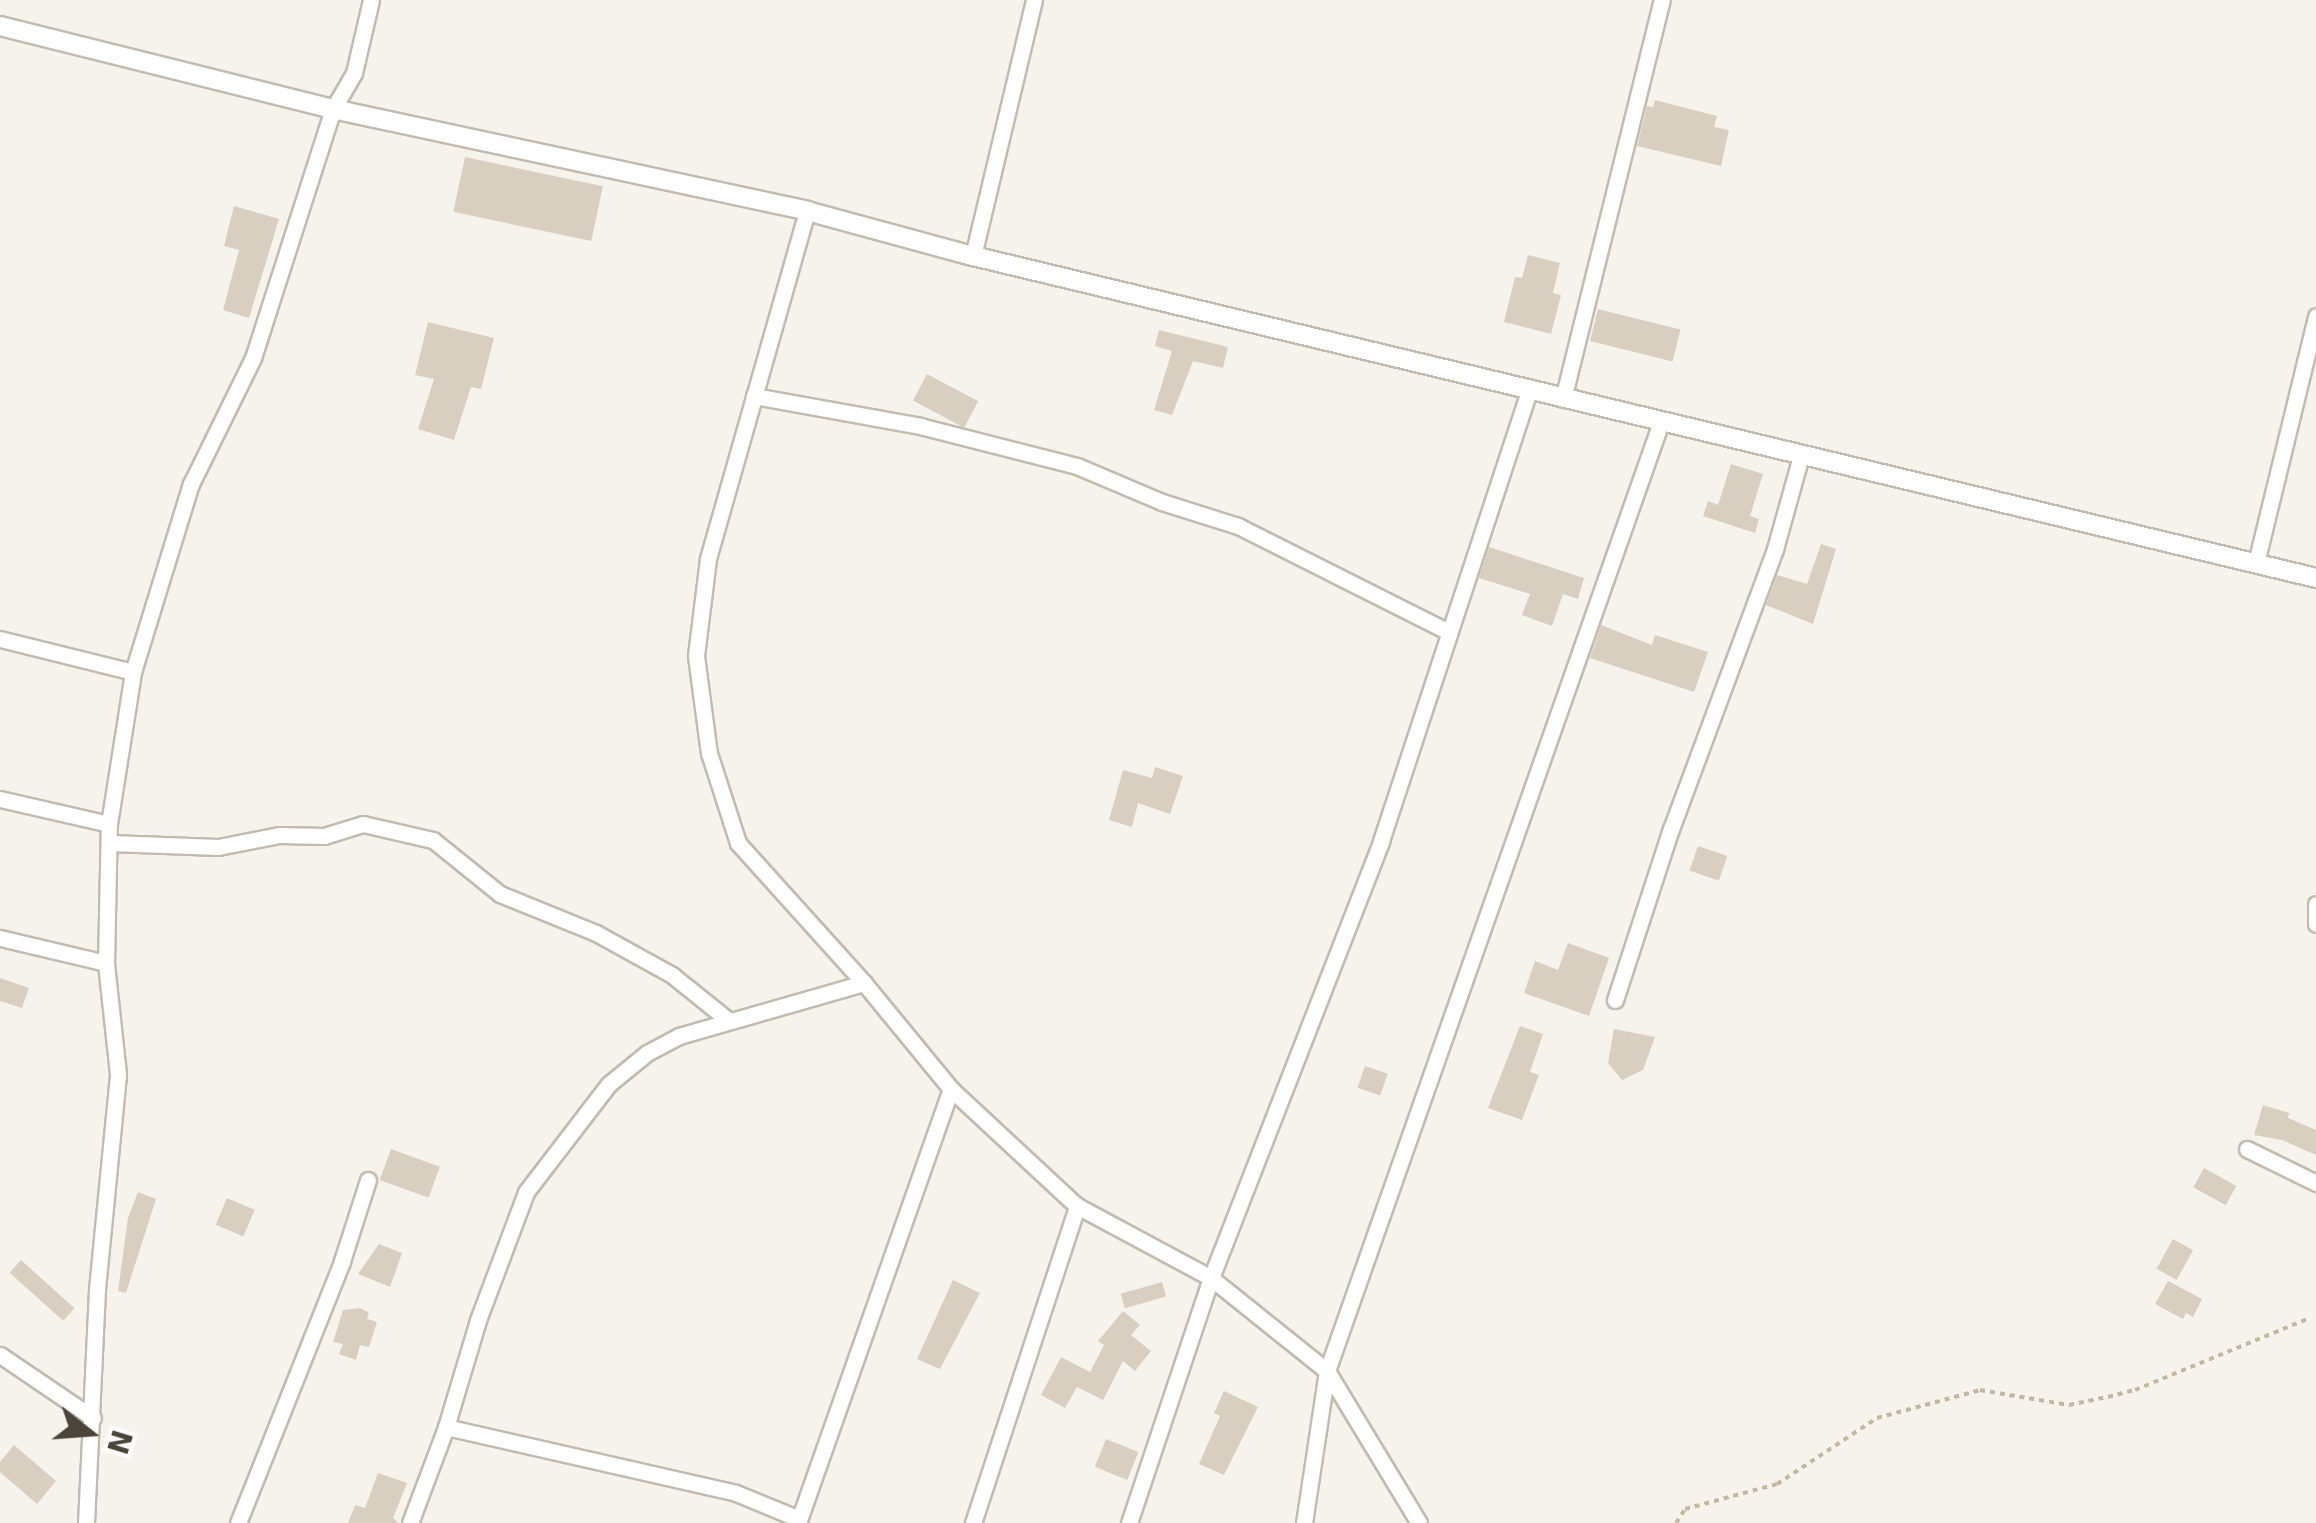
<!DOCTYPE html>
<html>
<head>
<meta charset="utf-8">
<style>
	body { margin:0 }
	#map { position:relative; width:2316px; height:1523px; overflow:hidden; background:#f6f3ec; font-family:"DejaVu Sans",sans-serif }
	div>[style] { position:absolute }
	.building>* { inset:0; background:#d8cfc1; transform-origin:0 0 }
	.path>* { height:4px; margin-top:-2px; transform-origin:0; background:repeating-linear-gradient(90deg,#c4b79f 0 5px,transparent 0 10px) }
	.roads { filter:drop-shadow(2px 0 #c2bbae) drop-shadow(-2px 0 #c2bbae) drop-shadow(0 2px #c2bbae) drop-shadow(0 -2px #c2bbae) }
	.minor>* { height:15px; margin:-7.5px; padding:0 7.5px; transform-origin:7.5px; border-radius:7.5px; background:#fff }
	.tertiary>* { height:18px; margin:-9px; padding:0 9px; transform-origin:9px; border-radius:9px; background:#fff }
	span { translate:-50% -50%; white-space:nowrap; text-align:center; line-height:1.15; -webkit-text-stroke:9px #fff; paint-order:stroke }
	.north { position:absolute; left:40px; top:1383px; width:100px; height:100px; -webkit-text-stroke:8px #fff; paint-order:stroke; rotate:107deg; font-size:28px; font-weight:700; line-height:40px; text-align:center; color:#4b4439 }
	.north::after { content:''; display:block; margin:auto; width:35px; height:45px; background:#4b4439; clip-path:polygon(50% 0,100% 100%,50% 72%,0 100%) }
</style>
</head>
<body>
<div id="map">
	<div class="building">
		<div style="clip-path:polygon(1655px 100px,1717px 116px,1714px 127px,1729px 130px,1721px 166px,1637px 146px,1647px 106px,1653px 107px)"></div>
		<div style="left:465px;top:157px;width:141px;height:56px;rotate:12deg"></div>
		<div style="clip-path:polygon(234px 206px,279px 219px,249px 318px,223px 310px,239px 250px,224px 246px)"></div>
		<div style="clip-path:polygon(1528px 255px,1560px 263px,1553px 293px,1561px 295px,1551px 334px,1504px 322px,1515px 277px,1522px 278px)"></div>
		<div style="left:1598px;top:309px;width:85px;height:33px;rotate:14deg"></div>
		<div style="clip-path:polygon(428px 322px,494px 338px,481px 389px,471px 387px,454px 440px,418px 429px,434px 379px,415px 375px)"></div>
		<div style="clip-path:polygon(1159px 330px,1228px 347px,1223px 368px,1193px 361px,1172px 415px,1154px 410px,1172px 351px,1155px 346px)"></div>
		<div style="left:927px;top:374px;width:58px;height:30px;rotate:28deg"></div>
		<div style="clip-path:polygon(1731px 464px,1763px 474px,1750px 516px,1759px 519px,1755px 533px,1703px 516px,1708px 501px,1718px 505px)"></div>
		<div style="clip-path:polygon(1821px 544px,1836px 549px,1813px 624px,1766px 605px,1777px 575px,1807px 584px)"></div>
		<div style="clip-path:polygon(1489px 547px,1584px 578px,1578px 599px,1563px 594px,1552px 626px,1522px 615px,1530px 594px,1479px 578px)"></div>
		<div style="clip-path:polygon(1601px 625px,1652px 645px,1655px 635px,1708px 652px,1694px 692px,1590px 658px)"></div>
		<div style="clip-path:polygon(1155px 767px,1183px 776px,1170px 814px,1138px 803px,1132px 827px,1109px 820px,1123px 770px,1152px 778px)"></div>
		<div style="left:1698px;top:846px;width:31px;height:26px;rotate:19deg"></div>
		<div style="clip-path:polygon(1568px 943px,1609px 958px,1589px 1016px,1524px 993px,1535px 961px,1558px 970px)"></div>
		<div style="clip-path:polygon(0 978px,29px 988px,22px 1008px,0 1001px)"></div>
		<div style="clip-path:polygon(1520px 1026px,1543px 1034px,1530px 1072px,1539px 1075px,1522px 1120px,1488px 1108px)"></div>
		<div style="clip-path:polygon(1614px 1029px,1655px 1037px,1643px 1070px,1622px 1080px,1608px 1063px)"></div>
		<div style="left:1365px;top:1066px;width:24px;height:23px;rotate:19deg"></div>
		<div style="clip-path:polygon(2263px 1105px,2289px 1113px,2288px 1118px,2316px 1130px,2316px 1155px,2282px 1140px,2254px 1135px)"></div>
		<div style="left:391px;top:1149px;width:52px;height:33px;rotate:20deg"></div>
		<div style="left:2204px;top:1168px;width:37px;height:22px;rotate:29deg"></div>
		<div style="clip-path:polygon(138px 1192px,156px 1199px,126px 1293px,118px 1291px,128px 1218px)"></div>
		<div style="left:227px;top:1198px;width:30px;height:29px;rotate:23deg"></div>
		<div style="left:2173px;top:1239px;width:23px;height:34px;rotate:29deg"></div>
		<div style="clip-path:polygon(379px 1244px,402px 1253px,390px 1287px,358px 1274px)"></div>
		<div style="left:21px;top:1260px;width:72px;height:17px;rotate:42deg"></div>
		<div style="clip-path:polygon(953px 1280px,980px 1293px,940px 1369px,917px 1359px)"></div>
		<div style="clip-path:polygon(2168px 1281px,2202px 1299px,2193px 1317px,2186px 1313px,2183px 1319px,2155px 1304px)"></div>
		<div style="left:1162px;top:1282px;width:15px;height:43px;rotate:74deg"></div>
		<div style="clip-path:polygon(360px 1308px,369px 1313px,367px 1319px,377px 1322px,369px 1347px,360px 1345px,356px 1360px,339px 1354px,343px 1344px,333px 1342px,343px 1310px)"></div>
		<div style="clip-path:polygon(1123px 1311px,1140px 1325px,1131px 1335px,1151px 1351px,1135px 1371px,1123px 1361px,1103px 1400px,1077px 1387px,1065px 1408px,1041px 1395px,1061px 1357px,1090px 1372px,1104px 1345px,1098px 1341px)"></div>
		<div style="clip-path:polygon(1224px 1391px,1258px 1407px,1224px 1475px,1199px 1464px,1220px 1416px,1214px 1413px)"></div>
		<div style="left:1106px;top:1439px;width:35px;height:30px;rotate:22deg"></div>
		<div style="clip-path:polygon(14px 1445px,56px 1481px,37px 1504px,0 1472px,0 1462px)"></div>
		<div style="clip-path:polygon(378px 1473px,407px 1483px,393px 1518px,399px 1523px,348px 1523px,355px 1505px,365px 1508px)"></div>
	</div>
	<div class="path">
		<div style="left:1676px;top:1523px;width:17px;rotate:-57deg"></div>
		<div style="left:1685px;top:1509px;width:95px;rotate:-15.2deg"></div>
		<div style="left:1777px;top:1484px;width:120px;rotate:-33.4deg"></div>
		<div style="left:1877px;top:1418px;width:107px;rotate:-15.2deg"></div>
		<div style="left:1980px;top:1390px;width:90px;rotate:9.6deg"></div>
		<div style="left:2069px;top:1405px;width:40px;rotate:-12deg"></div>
		<div style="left:2108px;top:1397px;width:28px;rotate:-15deg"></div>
		<div style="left:2135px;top:1390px;width:189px;rotate:-22.4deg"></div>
	</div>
	<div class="roads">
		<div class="minor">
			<div style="left:807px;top:211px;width:362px;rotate:105.9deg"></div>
			<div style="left:708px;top:559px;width:98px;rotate:97.1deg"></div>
			<div style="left:696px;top:656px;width:98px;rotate:82.4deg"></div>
			<div style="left:709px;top:753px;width:95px;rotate:72.1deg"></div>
			<div style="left:738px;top:843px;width:188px;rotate:48deg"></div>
			<div style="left:864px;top:983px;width:137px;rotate:50.6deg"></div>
			<div style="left:951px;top:1089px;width:172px;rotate:42.9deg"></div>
			<div style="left:1077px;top:1206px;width:152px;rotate:28.2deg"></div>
			<div style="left:1211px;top:1278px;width:149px;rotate:38.7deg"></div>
			<div style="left:1327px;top:1371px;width:178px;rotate:58.8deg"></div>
			<div style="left:973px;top:256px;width:263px;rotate:-76.6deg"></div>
			<div style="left:754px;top:396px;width:169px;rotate:10.2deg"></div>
			<div style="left:920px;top:426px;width:162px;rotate:14.3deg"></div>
			<div style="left:1077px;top:466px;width:92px;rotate:23deg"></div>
			<div style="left:1162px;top:502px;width:80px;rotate:17.5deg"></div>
			<div style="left:1238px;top:526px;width:236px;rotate:26.7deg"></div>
			<div style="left:1563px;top:399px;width:411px;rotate:-76.1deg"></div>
			<div style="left:2256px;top:563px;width:254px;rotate:-76.3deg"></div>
			<div style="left:0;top:639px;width:137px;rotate:13.9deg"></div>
			<div style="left:0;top:799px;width:112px;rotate:12.9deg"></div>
			<div style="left:110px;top:843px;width:108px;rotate:2.1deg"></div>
			<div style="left:218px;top:847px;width:63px;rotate:-11deg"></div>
			<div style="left:280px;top:835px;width:44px;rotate:1.3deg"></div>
			<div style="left:324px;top:836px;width:41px;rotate:-17.1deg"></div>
			<div style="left:363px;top:824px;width:72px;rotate:12.9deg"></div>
			<div style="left:433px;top:840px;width:86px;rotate:38.9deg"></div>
			<div style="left:500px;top:894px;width:104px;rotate:22.1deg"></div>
			<div style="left:596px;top:933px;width:87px;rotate:28.9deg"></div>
			<div style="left:672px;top:975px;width:72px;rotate:38.8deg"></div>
			<div style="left:2316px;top:904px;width:20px;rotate:90deg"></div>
			<div style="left:0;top:938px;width:109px;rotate:13.3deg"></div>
			<div style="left:1615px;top:1000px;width:180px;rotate:-71.9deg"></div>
			<div style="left:1671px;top:829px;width:299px;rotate:-69.6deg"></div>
			<div style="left:1775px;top:549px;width:97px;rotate:-74.4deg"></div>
			<div style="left:2247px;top:1149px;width:77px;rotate:26.2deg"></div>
			<div style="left:0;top:1355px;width:112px;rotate:34.1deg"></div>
			<div style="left:446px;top:1427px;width:297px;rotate:12.8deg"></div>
			<div style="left:736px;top:1493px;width:68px;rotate:22.4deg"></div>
			<div style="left:86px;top:1523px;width:234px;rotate:-87.3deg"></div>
			<div style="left:97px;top:1289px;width:216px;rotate:-84.4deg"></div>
			<div style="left:118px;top:1074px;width:112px;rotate:-96.2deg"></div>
			<div style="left:106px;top:963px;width:139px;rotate:-88.8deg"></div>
			<div style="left:109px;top:824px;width:154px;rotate:-81deg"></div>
			<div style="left:133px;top:672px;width:197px;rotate:-72.9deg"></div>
			<div style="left:191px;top:484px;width:140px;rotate:-63.8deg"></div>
			<div style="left:253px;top:358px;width:262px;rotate:-72.2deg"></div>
			<div style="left:333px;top:109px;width:42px;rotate:-59.7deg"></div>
			<div style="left:354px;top:73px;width:75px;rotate:-76.9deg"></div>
			<div style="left:238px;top:1523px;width:282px;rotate:-68.3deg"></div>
			<div style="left:342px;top:1261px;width:85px;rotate:-72.2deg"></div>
			<div style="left:410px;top:1523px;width:103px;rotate:-69.4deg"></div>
			<div style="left:446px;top:1427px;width:112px;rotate:-73.3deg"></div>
			<div style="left:478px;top:1320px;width:137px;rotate:-69.4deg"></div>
			<div style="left:526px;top:1192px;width:136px;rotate:-52.5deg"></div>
			<div style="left:609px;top:1084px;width:49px;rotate:-39.2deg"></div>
			<div style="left:647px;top:1053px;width:36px;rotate:-28deg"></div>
			<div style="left:679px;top:1036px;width:192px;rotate:-16deg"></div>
			<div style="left:798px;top:1523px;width:460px;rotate:-70.6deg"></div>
			<div style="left:973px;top:1523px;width:334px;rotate:-71.8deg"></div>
			<div style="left:1129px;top:1523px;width:258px;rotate:-71.5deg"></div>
			<div style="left:1211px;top:1278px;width:469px;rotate:-68.7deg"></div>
			<div style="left:1381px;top:841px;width:475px;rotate:-71.8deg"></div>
			<div style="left:1304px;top:1523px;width:154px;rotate:-81.4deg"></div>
			<div style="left:1327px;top:1371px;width:1006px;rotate:-70.61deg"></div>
		</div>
		<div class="tertiary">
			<div style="left:0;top:26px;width:343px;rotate:14deg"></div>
			<div style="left:333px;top:109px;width:485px;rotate:12.1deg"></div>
			<div style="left:807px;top:211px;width:172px;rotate:15.2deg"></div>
			<div style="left:973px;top:256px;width:1381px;rotate:13.48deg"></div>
		</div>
	</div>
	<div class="north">N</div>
</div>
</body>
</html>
